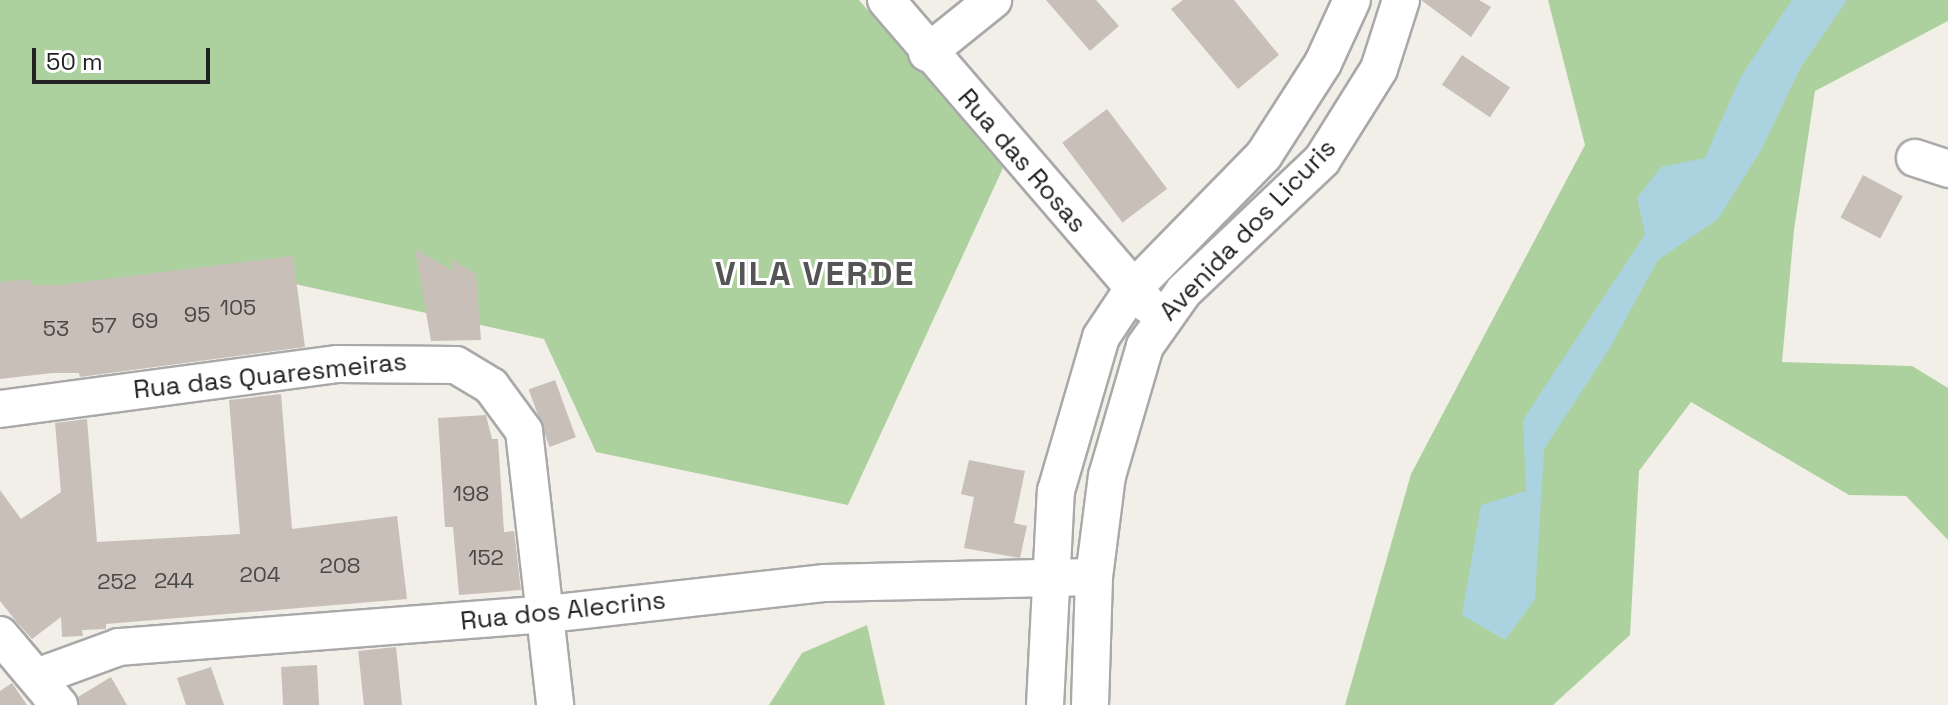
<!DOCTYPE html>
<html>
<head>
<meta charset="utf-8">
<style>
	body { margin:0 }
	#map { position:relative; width:1948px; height:705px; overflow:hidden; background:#f2efe9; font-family:"Space Grotesk",sans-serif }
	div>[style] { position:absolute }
	.forest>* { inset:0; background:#add19e }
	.water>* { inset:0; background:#aad3df }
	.building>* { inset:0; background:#c7bfb8; transform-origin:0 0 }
	.roads { filter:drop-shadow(2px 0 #a9a9a9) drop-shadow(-2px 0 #a9a9a9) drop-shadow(0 2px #a9a9a9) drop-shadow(0 -2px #a9a9a9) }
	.minor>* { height:36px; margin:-18px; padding:0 18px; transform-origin:18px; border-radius:18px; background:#fff }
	span { translate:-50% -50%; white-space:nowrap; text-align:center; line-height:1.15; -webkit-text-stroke:6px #fff; paint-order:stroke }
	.number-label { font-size:22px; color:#4b4948 }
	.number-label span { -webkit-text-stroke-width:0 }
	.street-label { font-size:26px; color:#222 }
	.district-label { font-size:34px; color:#555; font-weight:700; letter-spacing:2px }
	.scale { position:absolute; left:32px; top:48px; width:178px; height:36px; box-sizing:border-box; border:4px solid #222; border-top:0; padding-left:10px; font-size:24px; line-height:28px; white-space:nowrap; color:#222; -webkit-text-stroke:6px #fff; paint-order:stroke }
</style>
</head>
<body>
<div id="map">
	<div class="forest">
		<div style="clip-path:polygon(0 0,859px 0,1003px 168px,848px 505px,596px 452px,544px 339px,236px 271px,0 316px)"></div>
		<div style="clip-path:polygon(1548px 0,1948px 0,1948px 21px,1815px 91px,1794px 230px,1782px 362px,1912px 366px,1948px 388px,1948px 540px,1906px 496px,1849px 495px,1691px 402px,1639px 471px,1630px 635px,1553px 705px,1345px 705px,1411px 474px,1585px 145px)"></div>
		<div style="clip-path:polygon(867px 625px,885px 705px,769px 705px,802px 653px)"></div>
	</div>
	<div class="water">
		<div style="clip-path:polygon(1792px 0,1847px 0,1801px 67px,1761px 150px,1718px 219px,1658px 260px,1608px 351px,1544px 449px,1535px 599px,1505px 640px,1462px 615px,1481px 505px,1526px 491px,1523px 420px,1645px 234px,1637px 198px,1661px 167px,1705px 158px,1740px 78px)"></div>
	</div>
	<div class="building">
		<div style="clip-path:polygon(1046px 0,1096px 0,1119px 26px,1090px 51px)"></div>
		<div style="clip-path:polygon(1183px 0,1234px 0,1279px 55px,1238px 89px,1171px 9px)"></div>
		<div style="clip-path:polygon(1421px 0,1479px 0,1491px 7px,1471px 37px)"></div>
		<div style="left:1462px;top:55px;width:58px;height:36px;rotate:34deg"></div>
		<div style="left:1107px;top:109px;width:100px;height:56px;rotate:53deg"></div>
		<div style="left:1863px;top:175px;width:45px;height:48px;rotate:28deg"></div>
		<div style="clip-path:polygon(415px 249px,453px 271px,451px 259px,476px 274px,481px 340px,431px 341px)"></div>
		<div style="clip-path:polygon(293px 256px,305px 347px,80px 377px,79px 373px,52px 373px,0 379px,0 282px,30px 279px,31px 285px,59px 285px)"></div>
		<div style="left:555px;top:380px;width:61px;height:28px;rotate:70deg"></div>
		<div style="clip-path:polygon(281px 394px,292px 529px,397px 516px,407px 599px,106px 624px,106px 629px,82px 630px,83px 636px,62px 637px,61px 617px,32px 639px,15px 620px,0 601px,0 490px,21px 519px,61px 492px,55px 423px,87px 419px,97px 542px,240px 534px,229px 400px)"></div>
		<div style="clip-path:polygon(486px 415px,492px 439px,498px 439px,504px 532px,514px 531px,521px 590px,459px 595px,453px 527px,445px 527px,438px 418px)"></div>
		<div style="clip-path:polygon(969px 460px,1025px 471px,1014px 523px,1027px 526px,1020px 558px,964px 548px,974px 497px,961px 494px)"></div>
		<div style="left:396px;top:647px;width:58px;height:38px;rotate:84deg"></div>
		<div style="left:317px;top:665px;width:40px;height:36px;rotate:87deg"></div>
		<div style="clip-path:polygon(211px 667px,224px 705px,186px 705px,177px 678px)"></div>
		<div style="clip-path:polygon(111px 677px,127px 705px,79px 705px,78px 697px)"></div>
		<div style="clip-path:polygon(12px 683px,27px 705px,0 705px,0 691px)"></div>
	</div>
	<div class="roads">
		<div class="minor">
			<div style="left:886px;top:0;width:402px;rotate:49.3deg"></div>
			<div style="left:927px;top:53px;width:85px;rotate:-38.8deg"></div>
			<div style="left:1915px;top:158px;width:35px;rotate:18deg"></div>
			<div style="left:0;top:409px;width:341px;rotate:-7.6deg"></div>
			<div style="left:338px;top:364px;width:118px;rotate:0.5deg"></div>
			<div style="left:456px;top:365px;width:41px;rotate:31deg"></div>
			<div style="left:491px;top:386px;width:56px;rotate:53.7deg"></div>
			<div style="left:524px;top:431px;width:276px;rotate:83.5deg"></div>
			<div style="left:0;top:635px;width:92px;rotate:49.9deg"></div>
			<div style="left:37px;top:677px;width:87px;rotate:-20.1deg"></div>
			<div style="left:119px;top:647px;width:430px;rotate:-4.4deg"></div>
			<div style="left:548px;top:614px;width:279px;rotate:-6.4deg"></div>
			<div style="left:825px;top:583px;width:269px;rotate:-1.3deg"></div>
			<div style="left:1045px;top:705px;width:214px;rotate:-87.1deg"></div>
			<div style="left:1056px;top:491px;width:160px;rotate:-73.7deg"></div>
			<div style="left:1101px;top:337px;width:58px;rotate:-56.3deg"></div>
			<div style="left:1133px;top:289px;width:187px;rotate:-45.6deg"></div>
			<div style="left:1264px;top:155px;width:109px;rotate:-57.3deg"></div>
			<div style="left:1323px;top:63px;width:69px;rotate:-65.3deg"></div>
			<div style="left:1090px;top:705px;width:128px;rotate:-88.2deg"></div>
			<div style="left:1094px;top:577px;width:102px;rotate:-82.7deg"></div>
			<div style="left:1107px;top:476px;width:135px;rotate:-73.7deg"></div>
			<div style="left:1145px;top:346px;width:67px;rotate:-54.7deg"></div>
			<div style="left:1184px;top:291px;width:190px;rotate:-43.5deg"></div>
			<div style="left:1322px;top:160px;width:107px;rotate:-57.9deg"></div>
			<div style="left:1379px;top:69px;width:72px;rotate:-72.3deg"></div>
		</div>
	</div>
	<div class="number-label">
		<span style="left:238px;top:308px">105</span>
		<span style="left:197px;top:315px">95</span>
		<span style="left:145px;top:321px">69</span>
		<span style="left:104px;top:326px">57</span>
		<span style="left:56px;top:329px">53</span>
		<span style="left:471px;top:494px">198</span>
		<span style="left:486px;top:558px">152</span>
		<span style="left:340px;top:566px">208</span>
		<span style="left:260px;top:575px">204</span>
		<span style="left:174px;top:581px">244</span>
		<span style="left:117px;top:582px">252</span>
	</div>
	<div class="street-label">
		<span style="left:1022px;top:161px;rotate:49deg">Rua das Rosas</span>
		<span style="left:1248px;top:230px;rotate:-46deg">Avenida dos Licuris</span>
		<span style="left:270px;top:376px;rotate:-6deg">Rua das Quaresmeiras</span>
		<span style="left:563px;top:611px;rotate:-6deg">Rua dos Alecrins</span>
	</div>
	<div class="district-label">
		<span style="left:815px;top:274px">VILA VERDE</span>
	</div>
	<div class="scale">50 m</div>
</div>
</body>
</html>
